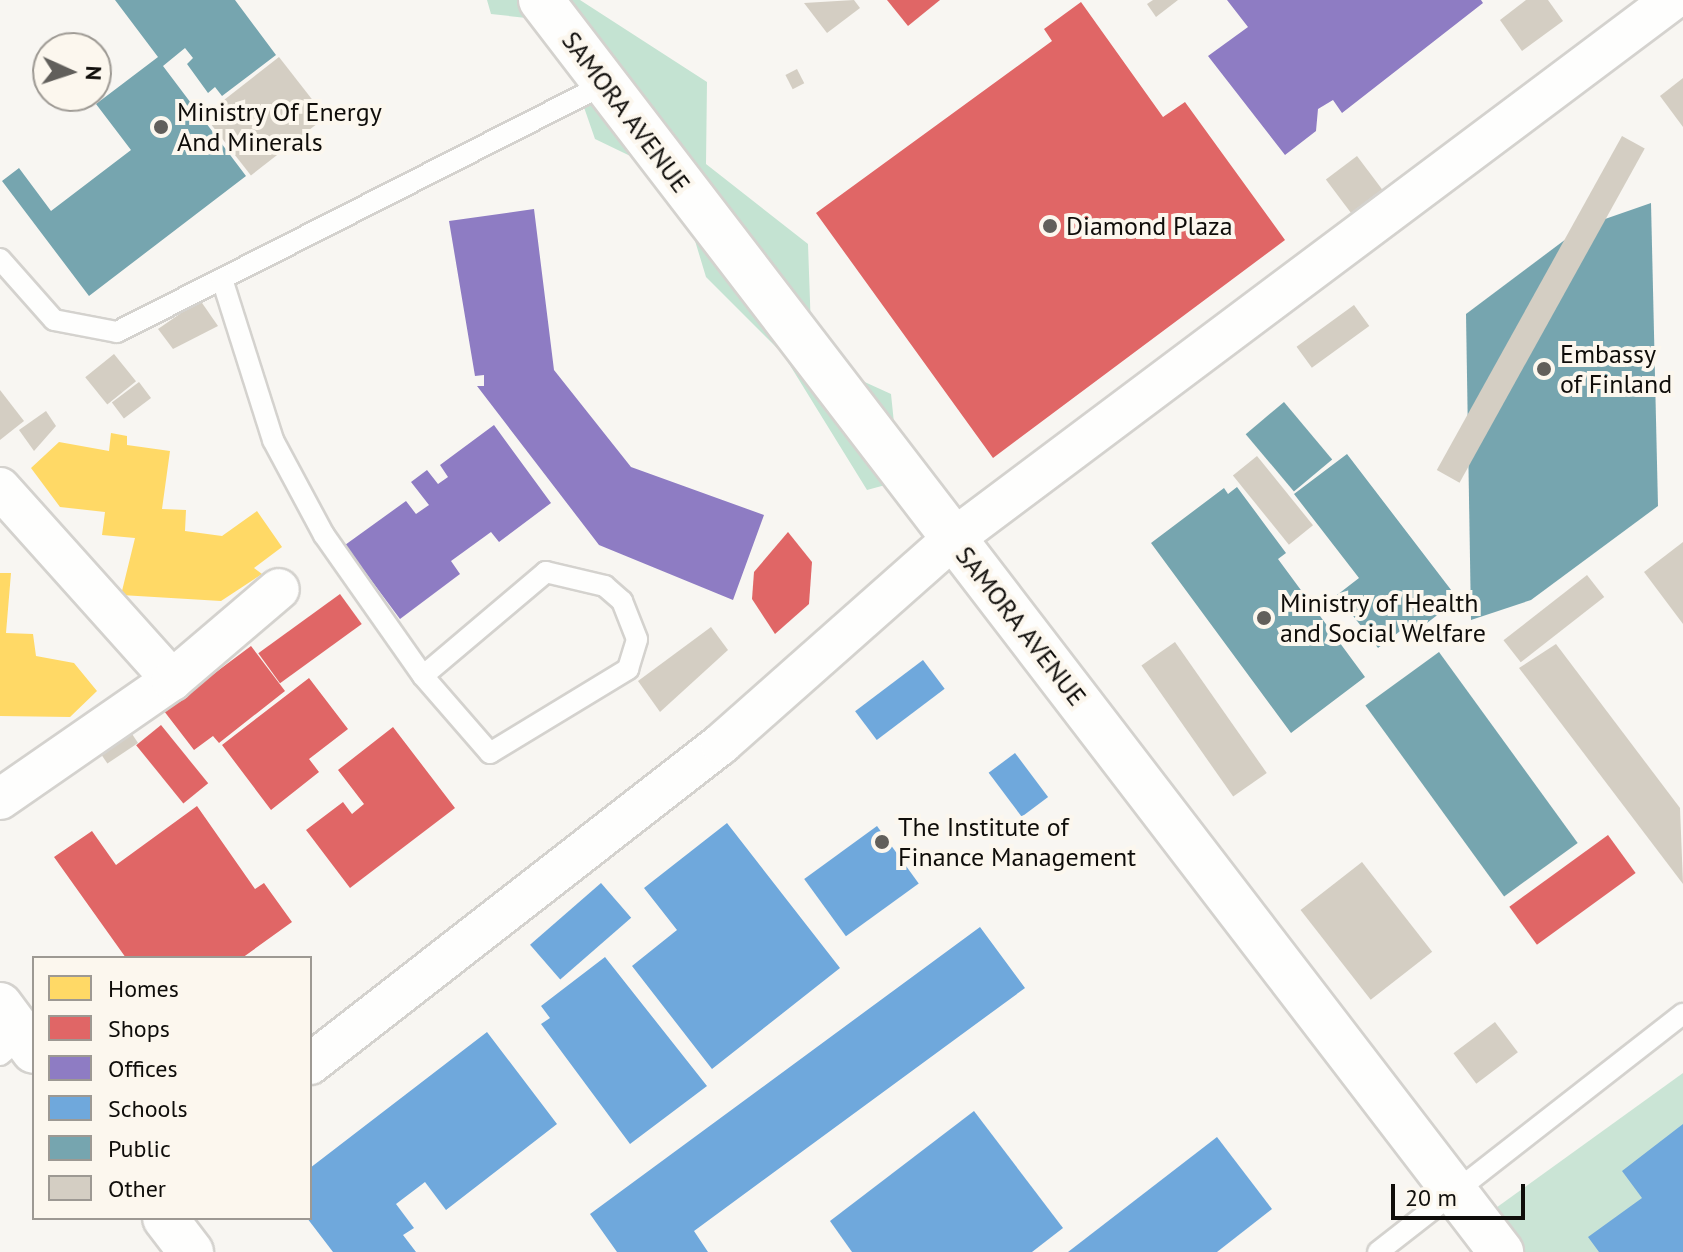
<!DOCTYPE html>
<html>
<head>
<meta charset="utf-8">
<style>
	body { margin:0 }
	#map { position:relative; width:1683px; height:1252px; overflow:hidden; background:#f8f6f2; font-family:"PT Sans",sans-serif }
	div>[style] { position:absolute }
	.green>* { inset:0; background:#cae4d5 }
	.forest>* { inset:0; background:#c4e3d2 }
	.homes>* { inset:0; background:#ffd966 }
	.shops>* { inset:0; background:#e06666; transform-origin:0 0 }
	.offices>* { inset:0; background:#8e7cc3 }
	.schools>* { inset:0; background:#6fa8dc; transform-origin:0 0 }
	.public>* { inset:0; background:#76a5af; transform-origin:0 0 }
	.building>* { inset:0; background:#d4cec3; transform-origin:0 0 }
	.roads { filter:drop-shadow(2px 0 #d4d2ce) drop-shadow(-2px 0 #d4d2ce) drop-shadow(0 2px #d4d2ce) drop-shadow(0 -2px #d4d2ce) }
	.service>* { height:20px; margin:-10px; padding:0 10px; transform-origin:10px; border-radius:10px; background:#fefefd }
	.minor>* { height:40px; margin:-20px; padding:0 20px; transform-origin:20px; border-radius:20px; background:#fefefd }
	.tertiary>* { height:44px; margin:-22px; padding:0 22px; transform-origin:22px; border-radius:22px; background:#fefefd }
	.dots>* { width:22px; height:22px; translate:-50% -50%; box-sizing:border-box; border:4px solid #fcf7ee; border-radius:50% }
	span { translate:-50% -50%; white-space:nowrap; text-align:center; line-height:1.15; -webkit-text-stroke:8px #fcf7ee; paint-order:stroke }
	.poi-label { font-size:26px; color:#0f0d0a }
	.left { translate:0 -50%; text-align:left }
	.street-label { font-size:26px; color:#0f0d0a }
	.legend { position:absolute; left:32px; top:956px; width:280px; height:264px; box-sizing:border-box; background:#fcf7ee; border:2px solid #9d9993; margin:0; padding:10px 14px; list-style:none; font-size:24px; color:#0f0d0a }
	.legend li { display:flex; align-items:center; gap:16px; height:40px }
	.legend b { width:40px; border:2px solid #9d9993 }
	.north { position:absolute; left:32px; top:32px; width:80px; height:80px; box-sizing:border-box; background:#fcf7ee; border:2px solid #9d9993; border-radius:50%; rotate:93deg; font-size:22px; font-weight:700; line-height:32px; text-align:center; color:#0f0d0a }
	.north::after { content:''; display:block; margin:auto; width:28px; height:36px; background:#615f5b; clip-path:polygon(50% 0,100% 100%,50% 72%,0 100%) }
	.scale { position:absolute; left:1391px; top:1184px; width:134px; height:36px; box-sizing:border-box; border:4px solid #0f0d0a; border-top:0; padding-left:10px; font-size:24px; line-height:28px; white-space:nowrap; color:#0f0d0a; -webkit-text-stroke:6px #fcf7ee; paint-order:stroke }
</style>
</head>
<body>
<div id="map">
	<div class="green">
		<div style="clip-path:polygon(1683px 1073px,1683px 1252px,1509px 1252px,1482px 1218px)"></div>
	</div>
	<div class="forest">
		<div style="clip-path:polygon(487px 0,580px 0,707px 82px,706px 164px,808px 244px,812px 358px,891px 394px,900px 481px,867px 490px,783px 354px,706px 277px,676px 178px,595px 139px,554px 21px,491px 14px)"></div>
	</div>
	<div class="homes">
		<div style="clip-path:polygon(111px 433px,127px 436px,127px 445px,170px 451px,162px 509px,186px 510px,185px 531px,222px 536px,257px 511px,282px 547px,254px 568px,262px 574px,221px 601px,121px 595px,135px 538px,102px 535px,105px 512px,60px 507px,31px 468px,59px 442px,109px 451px)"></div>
		<div style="clip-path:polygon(0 573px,11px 573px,6px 633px,33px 634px,36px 656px,74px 663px,97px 691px,70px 717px,0 716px)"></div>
	</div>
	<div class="shops">
		<div style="clip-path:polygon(887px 0,940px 0,908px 26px)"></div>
		<div style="clip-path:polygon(1081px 2px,1163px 117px,1185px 102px,1285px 240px,993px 458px,816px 213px,1052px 41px,1044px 29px)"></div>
		<div style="clip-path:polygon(788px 532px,812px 562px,809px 604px,775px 634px,752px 599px,754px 572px)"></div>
		<div style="left:340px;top:594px;width:37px;height:101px;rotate:54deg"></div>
		<div style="clip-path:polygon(251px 646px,285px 691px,219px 743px,213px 736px,194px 750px,164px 711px)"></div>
		<div style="clip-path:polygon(309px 678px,348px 729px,309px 759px,319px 772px,271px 810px,222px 745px)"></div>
		<div style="left:161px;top:725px;width:75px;height:32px;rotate:51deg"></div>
		<div style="clip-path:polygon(393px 727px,455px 808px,350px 888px,306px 830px,343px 802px,352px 814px,364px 804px,338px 770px)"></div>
		<div style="clip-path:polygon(197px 806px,255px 889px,264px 883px,292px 922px,242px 958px,126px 958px,54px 857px,92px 831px,116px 865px)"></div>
		<div style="left:1608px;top:835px;width:47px;height:122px;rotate:54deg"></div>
	</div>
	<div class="offices">
		<div style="clip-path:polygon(1227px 0,1481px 0,1483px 3px,1342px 113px,1333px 100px,1318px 109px,1316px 131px,1285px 155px,1208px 56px,1248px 27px)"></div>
		<div style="clip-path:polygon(534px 209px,554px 370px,631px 467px,764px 515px,733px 600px,599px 545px,477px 386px,484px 386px,484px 375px,475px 376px,449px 221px)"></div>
		<div style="clip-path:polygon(494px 425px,551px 503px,499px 542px,491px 532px,451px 561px,460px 574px,400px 619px,345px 545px,406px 501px,416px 514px,429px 505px,411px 482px,427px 470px,438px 484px,448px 477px,440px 465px)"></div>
	</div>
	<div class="schools">
		<div style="left:923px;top:660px;width:36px;height:85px;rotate:53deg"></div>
		<div style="left:1015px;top:753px;width:55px;height:33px;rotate:53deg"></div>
		<div style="clip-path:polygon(727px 823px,840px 968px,712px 1069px,632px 966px,677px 930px,644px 888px)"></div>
		<div style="left:877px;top:826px;width:71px;height:90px;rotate:54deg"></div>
		<div style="left:601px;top:883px;width:46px;height:94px;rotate:49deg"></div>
		<div style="clip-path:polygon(980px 927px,1025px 988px,694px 1231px,708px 1252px,617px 1252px,590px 1214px)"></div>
		<div style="clip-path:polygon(605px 957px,707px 1086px,630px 1144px,541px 1024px,550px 1018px,541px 1006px)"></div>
		<div style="clip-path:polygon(487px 1032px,557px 1124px,446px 1210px,425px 1182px,396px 1204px,414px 1228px,403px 1235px,416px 1252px,333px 1252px,307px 1218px,310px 1168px)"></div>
		<div style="clip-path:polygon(974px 1111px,1063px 1228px,1032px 1252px,852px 1252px,830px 1221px)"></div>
		<div style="clip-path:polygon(1683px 1124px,1683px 1252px,1599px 1252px,1588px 1237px,1642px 1198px,1622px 1171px)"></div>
		<div style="clip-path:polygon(1217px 1137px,1272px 1209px,1217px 1252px,1068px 1252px)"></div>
	</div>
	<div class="public">
		<div style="clip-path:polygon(115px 0,235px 0,276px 55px,222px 96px,215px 87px,208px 93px,187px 64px,193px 58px,185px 48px,163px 66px,246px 176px,89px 296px,2px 181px,19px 168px,51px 211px,131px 150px,96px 104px,158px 57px)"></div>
		<div style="clip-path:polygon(1651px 203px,1658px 506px,1531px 600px,1471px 620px,1466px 314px,1582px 227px)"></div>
		<div style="left:1284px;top:402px;width:75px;height:50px;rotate:50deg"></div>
		<div style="clip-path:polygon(1347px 454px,1458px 599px,1418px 630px,1412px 622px,1378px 648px,1337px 595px,1359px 578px,1294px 494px)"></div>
		<div style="clip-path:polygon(1237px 487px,1286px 553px,1278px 559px,1365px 677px,1291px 733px,1151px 543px,1224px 488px,1228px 494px)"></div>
		<div style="left:1439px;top:652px;width:236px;height:91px;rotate:54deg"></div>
	</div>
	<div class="building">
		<div style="clip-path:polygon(854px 0,860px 8px,827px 33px,804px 3px)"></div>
		<div style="clip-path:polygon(1153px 0,1178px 0,1156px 17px,1147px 4px)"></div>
		<div style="clip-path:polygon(1526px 0,1548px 0,1563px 21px,1522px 51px,1500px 20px)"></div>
		<div style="left:279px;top:57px;width:76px;height:95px;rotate:52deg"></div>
		<div style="left:797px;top:69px;width:16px;height:13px;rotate:63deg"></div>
		<div style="clip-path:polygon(1683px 78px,1683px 127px,1660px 96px)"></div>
		<div style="left:1622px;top:136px;width:26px;height:382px;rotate:29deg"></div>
		<div style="left:1357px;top:156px;width:55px;height:39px;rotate:53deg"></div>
		<div style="clip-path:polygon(200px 300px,218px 326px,173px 349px,158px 329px)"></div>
		<div style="left:1354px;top:305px;width:26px;height:71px;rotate:54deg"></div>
		<div style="left:114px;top:354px;width:35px;height:37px;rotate:51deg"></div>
		<div style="left:139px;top:382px;width:20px;height:34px;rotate:53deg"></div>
		<div style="clip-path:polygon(0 390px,24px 421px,0 440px)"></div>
		<div style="clip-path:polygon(46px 411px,56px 426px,34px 451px,19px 430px)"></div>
		<div style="left:1257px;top:456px;width:89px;height:31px;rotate:51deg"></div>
		<div style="clip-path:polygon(1683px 542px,1683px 624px,1644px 572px)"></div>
		<div style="left:1587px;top:575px;width:28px;height:106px;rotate:52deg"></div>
		<div style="clip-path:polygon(711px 627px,728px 650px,660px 712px,638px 681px)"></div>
		<div style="left:1175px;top:642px;width:160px;height:41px;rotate:55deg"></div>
		<div style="clip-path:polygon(1556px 644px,1680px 808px,1683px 884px,1519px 668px)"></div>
		<div style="left:128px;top:728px;width:18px;height:37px;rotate:56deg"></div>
		<div style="left:1362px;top:862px;width:114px;height:78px;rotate:52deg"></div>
		<div style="left:1495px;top:1022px;width:38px;height:52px;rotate:53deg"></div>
	</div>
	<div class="roads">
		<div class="service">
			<div style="left:0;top:259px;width:81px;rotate:48.5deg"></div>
			<div style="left:54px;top:320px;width:64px;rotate:10.8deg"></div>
			<div style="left:117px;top:332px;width:547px;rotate:-26.94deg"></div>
			<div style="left:222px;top:279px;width:169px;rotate:72.4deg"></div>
			<div style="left:273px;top:440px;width:108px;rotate:61.8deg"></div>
			<div style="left:324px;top:535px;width:172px;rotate:54.9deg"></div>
			<div style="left:423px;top:676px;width:102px;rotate:49deg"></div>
			<div style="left:490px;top:753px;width:162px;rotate:-31.3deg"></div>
			<div style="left:628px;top:669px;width:31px;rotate:-73deg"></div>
			<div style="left:637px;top:639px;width:41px;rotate:-111.5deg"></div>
			<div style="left:622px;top:601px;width:23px;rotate:-139deg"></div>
			<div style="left:605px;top:586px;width:61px;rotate:-166.7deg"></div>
			<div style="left:546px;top:572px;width:161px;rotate:139.8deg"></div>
			<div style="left:0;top:1055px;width:30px;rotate:-40deg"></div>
			<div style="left:1378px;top:1252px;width:387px;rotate:-38deg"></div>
		</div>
		<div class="minor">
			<div style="left:0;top:488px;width:258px;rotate:48.1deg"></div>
			<div style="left:0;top:799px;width:209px;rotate:-34.7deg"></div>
			<div style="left:172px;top:680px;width:140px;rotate:-40.4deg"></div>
			<div style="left:310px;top:1064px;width:521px;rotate:-37.9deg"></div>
			<div style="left:721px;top:744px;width:310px;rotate:-41.5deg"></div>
			<div style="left:953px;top:539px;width:899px;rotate:-36.86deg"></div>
		</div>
		<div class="tertiary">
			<div style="left:541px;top:0;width:1578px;rotate:52.52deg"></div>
			<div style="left:0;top:1005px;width:57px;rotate:53.5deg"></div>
			<div style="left:165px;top:1218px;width:43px;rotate:52.6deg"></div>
		</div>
	</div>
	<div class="dots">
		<div style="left:161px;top:127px;background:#615f5b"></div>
		<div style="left:1050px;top:226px;background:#615f5b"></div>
		<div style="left:1544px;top:369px;background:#615f5b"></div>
		<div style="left:1264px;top:618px;background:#615f5b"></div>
		<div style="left:882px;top:842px;background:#615f5b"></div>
	</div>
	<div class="poi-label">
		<span class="left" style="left:177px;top:127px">Ministry Of Energy<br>And Minerals</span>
		<span class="left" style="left:1066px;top:226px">Diamond Plaza</span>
		<span class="left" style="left:1560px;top:369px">Embassy<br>of Finland</span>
		<span class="left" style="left:1280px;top:618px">Ministry of Health<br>and Social Welfare</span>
		<span class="left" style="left:898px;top:842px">The Institute of<br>Finance Management</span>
	</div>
	<div class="street-label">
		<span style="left:626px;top:112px;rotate:53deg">SAMORA AVENUE</span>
		<span style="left:1021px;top:626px;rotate:52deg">SAMORA AVENUE</span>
	</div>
	<ul class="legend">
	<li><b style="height:22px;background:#ffd966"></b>Homes</li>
	<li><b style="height:22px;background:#e06666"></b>Shops</li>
	<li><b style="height:22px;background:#8e7cc3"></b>Offices</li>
	<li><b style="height:22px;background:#6fa8dc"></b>Schools</li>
	<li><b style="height:22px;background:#76a5af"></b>Public</li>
	<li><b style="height:22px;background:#d4cec3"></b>Other</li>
	</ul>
	<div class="north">N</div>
	<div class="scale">20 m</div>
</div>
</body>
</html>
